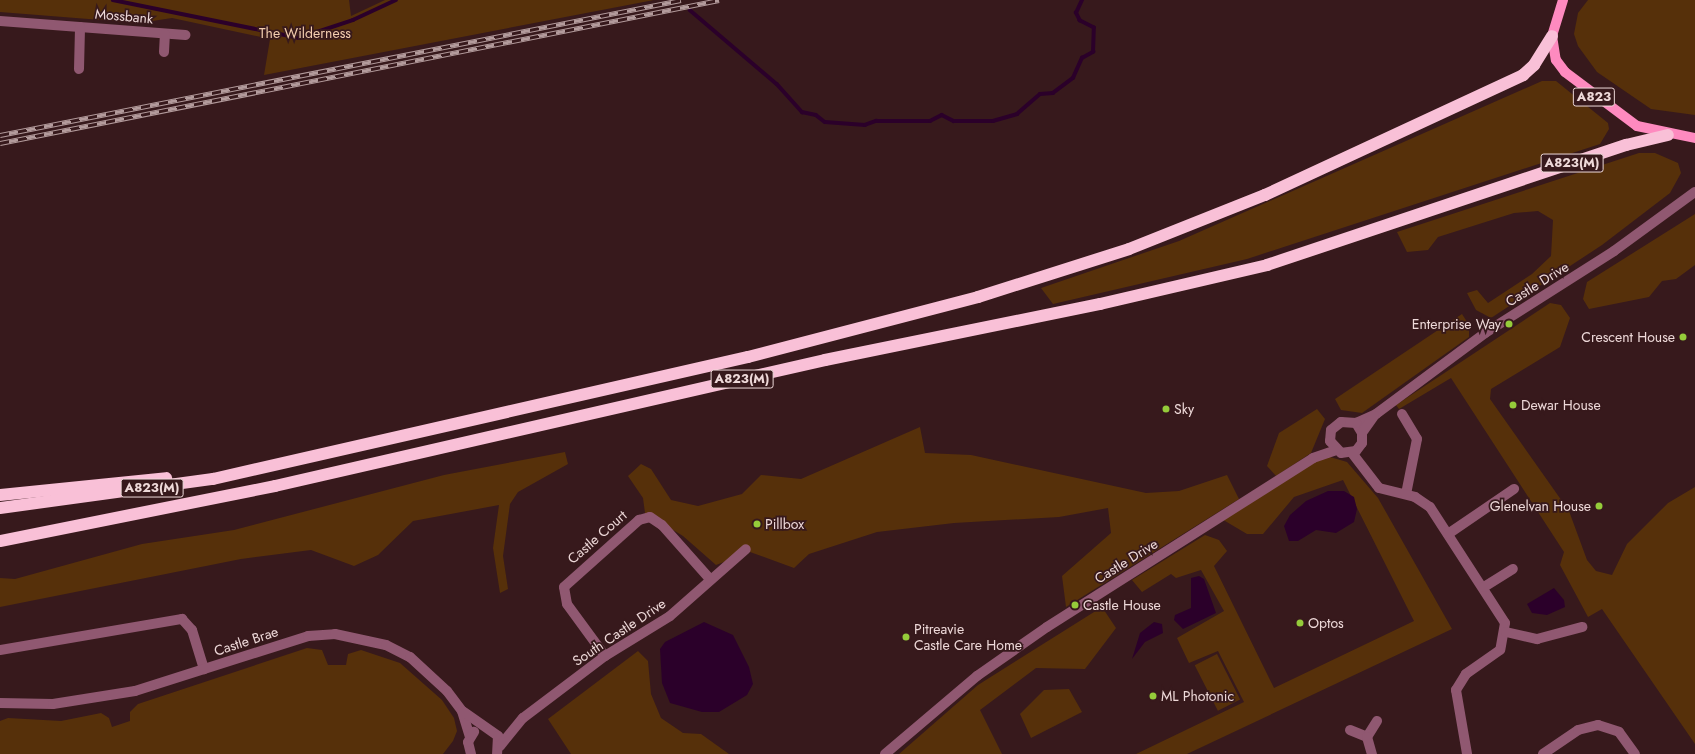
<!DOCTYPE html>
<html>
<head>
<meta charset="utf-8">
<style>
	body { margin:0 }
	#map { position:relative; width:1695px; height:754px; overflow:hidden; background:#37191c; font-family:Jost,sans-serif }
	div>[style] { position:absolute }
	.green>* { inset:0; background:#56300a; transform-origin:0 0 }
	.water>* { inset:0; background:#2b002a }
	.stream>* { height:3.5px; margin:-1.75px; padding:0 1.75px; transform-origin:1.75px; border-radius:1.75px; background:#2b002a }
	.minor>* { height:10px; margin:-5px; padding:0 5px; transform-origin:5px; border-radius:5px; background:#905871 }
	.major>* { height:10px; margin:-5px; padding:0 5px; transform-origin:5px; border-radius:5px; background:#fe8abf }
	.highway>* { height:12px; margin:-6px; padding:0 6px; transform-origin:6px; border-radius:6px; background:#f9c0d7 }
	.rail>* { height:4.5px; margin-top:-2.25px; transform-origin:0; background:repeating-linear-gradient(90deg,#37191c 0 9px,#b39b9c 0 18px); box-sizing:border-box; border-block:1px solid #b39b9c }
	.dots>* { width:11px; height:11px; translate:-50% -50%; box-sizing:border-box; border:2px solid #37191c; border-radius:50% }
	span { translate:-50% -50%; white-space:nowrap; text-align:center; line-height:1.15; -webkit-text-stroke:3.5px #37191c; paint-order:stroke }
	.shield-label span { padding:1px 3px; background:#37191c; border:1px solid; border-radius:3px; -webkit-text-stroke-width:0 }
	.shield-label { font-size:13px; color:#eed9d9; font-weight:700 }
	.street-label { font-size:14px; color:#eed9d9 }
	.park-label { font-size:14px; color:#f3cdaf }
	.poi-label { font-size:14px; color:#eed9d9 }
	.right { translate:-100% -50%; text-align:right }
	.left { translate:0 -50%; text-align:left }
</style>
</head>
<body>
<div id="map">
	<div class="green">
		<div style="clip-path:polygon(0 0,349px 0,351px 16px,385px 0,654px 0,264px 75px,270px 39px,172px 18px,139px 23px,0 12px)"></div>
		<div style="clip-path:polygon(1588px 0,1695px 0,1695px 115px,1651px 109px,1597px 72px,1578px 46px,1574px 34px,1578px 13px)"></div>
		<div style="clip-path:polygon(1542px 81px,1556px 81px,1608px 123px,1609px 129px,1600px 144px,1247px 259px,1053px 304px,1041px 288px,1179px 241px)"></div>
		<div style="clip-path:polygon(1639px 153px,1655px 153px,1678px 163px,1681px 173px,1670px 193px,1602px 245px,1491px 318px,1476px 310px,1467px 293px,1477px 290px,1488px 303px,1532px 274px,1551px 256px,1553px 220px,1538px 211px,1514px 213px,1438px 237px,1428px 250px,1407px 252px,1397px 232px)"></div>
		<div style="clip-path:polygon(1695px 214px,1695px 265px,1676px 279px,1662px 281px,1649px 297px,1589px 309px,1583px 299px,1587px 282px)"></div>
		<div style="clip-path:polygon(1550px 303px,1561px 305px,1570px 318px,1560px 347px,1491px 389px,1490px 399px,1569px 511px,1587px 560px,1596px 571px,1612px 575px,1627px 544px,1668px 503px,1695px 487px,1695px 744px,1602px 609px,1588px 617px,1560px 565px,1564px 552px,1451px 378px,1399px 409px,1396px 405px)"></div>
		<div style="clip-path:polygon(1462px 314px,1469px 325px,1469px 337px,1362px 413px,1341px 410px,1335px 399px)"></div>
		<div style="clip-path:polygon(1317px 409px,1325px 419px,1311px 453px,1276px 476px,1267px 466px,1279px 433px)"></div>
		<div style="clip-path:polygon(920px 427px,925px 453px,971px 455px,1146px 493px,1179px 491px,1227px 475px,1239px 499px,1066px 607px,1062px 576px,1111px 533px,1108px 508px,1059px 517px,954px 523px,877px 532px,809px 554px,794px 568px,750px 552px,716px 565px,683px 536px,645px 513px,643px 498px,628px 476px,641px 464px,651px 469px,671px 500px,698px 506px,742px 494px,761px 475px,801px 479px)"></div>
		<div style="clip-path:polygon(565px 452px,568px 464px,518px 492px,510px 504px,503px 556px,508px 589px,500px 593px,493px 548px,499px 505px,413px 521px,378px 555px,354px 566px,311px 550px,241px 559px,0 607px,0 578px,15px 579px,142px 544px,234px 530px,444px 475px)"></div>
		<div style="clip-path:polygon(1330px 457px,1347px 462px,1378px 498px,1452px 629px,1187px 754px,1136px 754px,1244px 702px,1218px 651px,1189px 663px,1177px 638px,1224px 611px,1201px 570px,1176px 578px,1171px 574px,1142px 592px,1132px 580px,1205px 535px,1219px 540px,1227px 551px,1214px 566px,1274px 688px,1414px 621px,1343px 480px,1294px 497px,1263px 534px,1247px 534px,1220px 518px,1313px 458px)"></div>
		<div style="clip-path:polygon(1102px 607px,1116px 628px,1085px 669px,1036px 668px,980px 710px,1002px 754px,899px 754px,978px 685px)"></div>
		<div style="clip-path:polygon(307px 648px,322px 650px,328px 665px,346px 665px,348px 654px,361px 650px,400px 663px,442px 700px,454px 718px,457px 731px,453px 741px,443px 754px,0 754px,0 721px,8px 718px,61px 721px,101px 713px,109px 718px,112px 727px,130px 721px,130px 712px,138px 704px)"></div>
		<div style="clip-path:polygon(638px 651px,648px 661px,651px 694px,661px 718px,683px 733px,701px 734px,729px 754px,571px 754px,548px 719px)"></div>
		<div style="left:1217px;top:654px;width:51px;height:25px;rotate:63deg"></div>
		<div style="clip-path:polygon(1069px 689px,1082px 712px,1031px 738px,1020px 714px,1044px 690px)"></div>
	</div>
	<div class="water">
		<div style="clip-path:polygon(1328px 491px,1344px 491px,1354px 497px,1357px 509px,1354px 522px,1336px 533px,1316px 530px,1298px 541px,1289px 541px,1284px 526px,1290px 515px,1306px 501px)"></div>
		<div style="clip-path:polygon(1199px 576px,1204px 579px,1216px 613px,1183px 629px,1174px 620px,1175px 615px,1191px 608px,1191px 578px)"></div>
		<div style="clip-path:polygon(1554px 588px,1564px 600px,1565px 607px,1547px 615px,1532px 613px,1527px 604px)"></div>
		<div style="clip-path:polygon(704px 622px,733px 635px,749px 667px,753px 684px,747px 695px,719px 712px,702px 712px,670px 703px,662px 683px,660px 649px,665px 642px)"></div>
		<div style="clip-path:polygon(1154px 622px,1162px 624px,1163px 633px,1145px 642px,1132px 659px,1140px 633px)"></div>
	</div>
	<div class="stream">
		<div style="left:113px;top:0;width:190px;rotate:11.5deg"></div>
		<div style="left:299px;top:38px;width:57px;rotate:-18.4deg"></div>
		<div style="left:353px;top:20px;width:47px;rotate:-24.9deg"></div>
		<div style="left:690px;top:10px;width:114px;rotate:40.4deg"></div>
		<div style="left:777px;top:84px;width:38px;rotate:48deg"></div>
		<div style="left:802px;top:112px;width:14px;rotate:12deg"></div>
		<div style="left:816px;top:115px;width:11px;rotate:38deg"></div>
		<div style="left:825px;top:122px;width:40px;rotate:4.3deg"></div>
		<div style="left:865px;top:125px;width:12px;rotate:-20deg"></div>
		<div style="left:876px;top:121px;width:54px"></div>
		<div style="left:930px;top:121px;width:13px;rotate:-27deg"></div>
		<div style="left:942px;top:115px;width:13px;rotate:27deg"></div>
		<div style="left:954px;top:121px;width:39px"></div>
		<div style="left:993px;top:121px;width:25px;rotate:-16deg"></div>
		<div style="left:1017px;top:114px;width:30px;rotate:-41deg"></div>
		<div style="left:1040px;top:94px;width:13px;rotate:-4deg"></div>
		<div style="left:1053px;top:93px;width:25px;rotate:-37deg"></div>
		<div style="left:1073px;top:78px;width:22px;rotate:-66deg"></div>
		<div style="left:1082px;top:58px;width:13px;rotate:-29deg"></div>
		<div style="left:1093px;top:52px;width:24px;rotate:-88deg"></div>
		<div style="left:1094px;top:28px;width:16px;rotate:-153deg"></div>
		<div style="left:1080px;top:21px;width:9px;rotate:-117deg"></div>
		<div style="left:1076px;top:13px;width:14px;rotate:-65deg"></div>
	</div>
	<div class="minor">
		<div style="left:0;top:21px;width:186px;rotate:4.3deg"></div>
		<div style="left:164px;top:52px;width:18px;rotate:-87deg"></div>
		<div style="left:79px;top:69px;width:42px;rotate:-88.6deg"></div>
		<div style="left:1402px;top:414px;width:29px;rotate:59deg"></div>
		<div style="left:1417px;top:439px;width:56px;rotate:101.3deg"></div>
		<div style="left:1356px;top:423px;width:22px;rotate:-24deg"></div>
		<div style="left:1376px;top:414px;width:136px;rotate:-36.6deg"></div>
		<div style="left:1485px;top:333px;width:153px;rotate:-32.4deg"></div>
		<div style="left:1614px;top:251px;width:100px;rotate:-36.1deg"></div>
		<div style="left:1362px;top:433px;width:12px;rotate:-121deg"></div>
		<div style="left:1356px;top:423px;width:15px;rotate:-176deg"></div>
		<div style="left:1341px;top:422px;width:13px;rotate:141deg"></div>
		<div style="left:1331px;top:430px;width:11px;rotate:95deg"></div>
		<div style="left:1330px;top:441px;width:16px;rotate:47deg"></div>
		<div style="left:1341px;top:453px;width:15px;rotate:-8deg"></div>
		<div style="left:1356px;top:451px;width:10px;rotate:-53deg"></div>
		<div style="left:1362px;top:443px;width:10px;rotate:-90deg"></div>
		<div style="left:1362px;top:433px;width:21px;rotate:-55deg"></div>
		<div style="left:1352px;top:453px;width:44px;rotate:52.4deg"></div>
		<div style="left:1379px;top:488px;width:37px;rotate:14deg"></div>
		<div style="left:1415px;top:497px;width:18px;rotate:34deg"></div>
		<div style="left:1430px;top:507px;width:138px;rotate:57.1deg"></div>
		<div style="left:1505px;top:623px;width:27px;rotate:100deg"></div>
		<div style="left:1500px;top:650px;width:42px;rotate:144.8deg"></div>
		<div style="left:1466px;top:674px;width:19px;rotate:122deg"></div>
		<div style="left:1456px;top:690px;width:65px;rotate:80.2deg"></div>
		<div style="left:1448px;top:534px;width:80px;rotate:-34.3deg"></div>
		<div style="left:1484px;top:587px;width:34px;rotate:-32deg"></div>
		<div style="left:1506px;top:632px;width:32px;rotate:13deg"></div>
		<div style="left:1537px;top:639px;width:47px;rotate:-14.9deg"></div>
		<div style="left:0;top:650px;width:185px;rotate:-9.7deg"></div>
		<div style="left:182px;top:619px;width:15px;rotate:48deg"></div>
		<div style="left:192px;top:630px;width:41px;rotate:72.9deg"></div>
		<div style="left:605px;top:656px;width:64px;rotate:-126.2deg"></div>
		<div style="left:567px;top:604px;width:17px;rotate:-100deg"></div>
		<div style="left:564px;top:587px;width:101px;rotate:-41.8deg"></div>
		<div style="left:639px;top:520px;width:11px;rotate:-15deg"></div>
		<div style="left:650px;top:517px;width:14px;rotate:34deg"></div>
		<div style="left:662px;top:525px;width:72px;rotate:48.4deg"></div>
		<div style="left:0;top:703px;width:53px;rotate:1.1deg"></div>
		<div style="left:53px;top:704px;width:83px;rotate:-9deg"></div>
		<div style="left:135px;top:691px;width:182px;rotate:-17.6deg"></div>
		<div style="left:308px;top:636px;width:27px;rotate:-4deg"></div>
		<div style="left:335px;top:634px;width:52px;rotate:12.2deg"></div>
		<div style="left:386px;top:645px;width:27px;rotate:27deg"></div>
		<div style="left:410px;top:657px;width:50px;rotate:42.6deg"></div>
		<div style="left:447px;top:691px;width:25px;rotate:53deg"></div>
		<div style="left:462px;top:711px;width:27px;rotate:73deg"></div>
		<div style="left:464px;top:712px;width:42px;rotate:35.2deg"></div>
		<div style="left:498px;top:736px;width:18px;rotate:93deg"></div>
		<div style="left:1350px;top:730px;width:18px;rotate:22deg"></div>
		<div style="left:1367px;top:737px;width:19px;rotate:-58deg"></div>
		<div style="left:1367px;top:737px;width:18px;rotate:74deg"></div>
		<div style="left:500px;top:746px;width:36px;rotate:-51deg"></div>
		<div style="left:523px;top:718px;width:103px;rotate:-37.1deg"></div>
		<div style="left:605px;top:656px;width:76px;rotate:-31.6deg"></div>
		<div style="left:670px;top:616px;width:101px;rotate:-41.4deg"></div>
		<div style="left:471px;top:754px;width:12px;rotate:-104deg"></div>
		<div style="left:468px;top:742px;width:12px;rotate:-59deg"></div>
		<div style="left:885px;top:754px;width:121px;rotate:-40.3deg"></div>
		<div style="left:977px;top:676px;width:85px;rotate:-35deg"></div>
		<div style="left:1047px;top:627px;width:315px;rotate:-32.4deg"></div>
		<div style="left:1313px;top:458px;width:24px;rotate:-19deg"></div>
		<div style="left:1543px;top:754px;width:42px;rotate:-34.4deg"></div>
		<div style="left:1578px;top:730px;width:21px;rotate:-14deg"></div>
		<div style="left:1598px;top:725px;width:22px;rotate:18deg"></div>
		<div style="left:1619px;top:732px;width:27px;rotate:54deg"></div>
	</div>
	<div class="major">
		<div style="left:1563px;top:0;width:38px;rotate:107deg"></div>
		<div style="left:1552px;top:36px;width:24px;rotate:81deg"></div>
		<div style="left:1556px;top:60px;width:15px;rotate:53deg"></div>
		<div style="left:1565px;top:72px;width:90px;rotate:36.9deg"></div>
		<div style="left:1637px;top:126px;width:59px;rotate:11.7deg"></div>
	</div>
	<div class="highway">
		<div style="left:0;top:495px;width:167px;rotate:-5.8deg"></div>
		<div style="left:0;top:508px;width:215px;rotate:-7.8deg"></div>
		<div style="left:213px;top:479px;width:549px;rotate:-12.85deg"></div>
		<div style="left:748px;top:357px;width:238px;rotate:-14.6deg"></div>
		<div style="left:978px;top:297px;width:158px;rotate:-17.6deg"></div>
		<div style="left:1129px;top:249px;width:146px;rotate:-21.7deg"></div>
		<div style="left:1265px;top:195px;width:285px;rotate:-24.9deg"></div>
		<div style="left:1523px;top:75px;width:15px;rotate:-42deg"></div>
		<div style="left:1534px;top:65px;width:34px;rotate:-58deg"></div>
		<div style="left:0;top:541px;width:280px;rotate:-11.3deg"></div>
		<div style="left:275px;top:486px;width:564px;rotate:-12.9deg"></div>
		<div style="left:825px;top:360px;width:281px;rotate:-11.5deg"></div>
		<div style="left:1100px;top:304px;width:171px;rotate:-13.1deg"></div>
		<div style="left:1267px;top:265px;width:379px;rotate:-18.5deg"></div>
		<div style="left:1626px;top:145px;width:43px;rotate:-13.4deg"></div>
	</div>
	<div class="rail">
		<div style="left:0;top:135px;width:694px;rotate:-11.21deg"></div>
		<div style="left:0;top:143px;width:733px;rotate:-11.25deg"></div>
	</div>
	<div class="dots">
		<div style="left:1509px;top:324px;background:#95cc3a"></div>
		<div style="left:1683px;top:337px;background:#95cc3a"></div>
		<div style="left:1513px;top:405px;background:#95cc3a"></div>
		<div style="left:1166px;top:409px;background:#95cc3a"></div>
		<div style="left:1599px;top:506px;background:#95cc3a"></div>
		<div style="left:757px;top:524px;background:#95cc3a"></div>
		<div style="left:1075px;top:605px;background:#95cc3a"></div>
		<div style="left:1300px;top:623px;background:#95cc3a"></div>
		<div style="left:906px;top:637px;background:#95cc3a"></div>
		<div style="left:1153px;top:696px;background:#95cc3a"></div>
	</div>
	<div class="shield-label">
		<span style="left:1594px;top:97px">A823</span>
		<span style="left:1572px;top:163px">A823(M)</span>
		<span style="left:742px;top:379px">A823(M)</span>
		<span style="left:152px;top:488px">A823(M)</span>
	</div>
	<div class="street-label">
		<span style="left:124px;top:16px;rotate:5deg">Mossbank</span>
		<span style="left:1537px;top:284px;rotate:-32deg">Castle Drive</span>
		<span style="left:597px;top:537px;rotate:-41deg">Castle Court</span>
		<span style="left:1126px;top:561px;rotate:-32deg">Castle Drive</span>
		<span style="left:619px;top:632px;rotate:-34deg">South Castle Drive</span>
		<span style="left:246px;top:641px;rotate:-18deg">Castle Brae</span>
	</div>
	<div class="park-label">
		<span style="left:305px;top:33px">The Wilderness</span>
	</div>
	<div class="poi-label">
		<span class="right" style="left:1501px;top:324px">Enterprise Way</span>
		<span class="right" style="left:1675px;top:337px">Crescent House</span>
		<span class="left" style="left:1521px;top:405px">Dewar House</span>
		<span class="left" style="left:1174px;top:409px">Sky</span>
		<span class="right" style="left:1591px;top:506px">Glenelvan House</span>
		<span class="left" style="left:765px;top:524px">Pillbox</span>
		<span class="left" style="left:1083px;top:605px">Castle House</span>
		<span class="left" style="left:1308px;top:623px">Optos</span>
		<span class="left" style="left:914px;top:637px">Pitreavie<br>Castle Care Home</span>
		<span class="left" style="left:1161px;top:696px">ML Photonic</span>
	</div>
</div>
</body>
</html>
